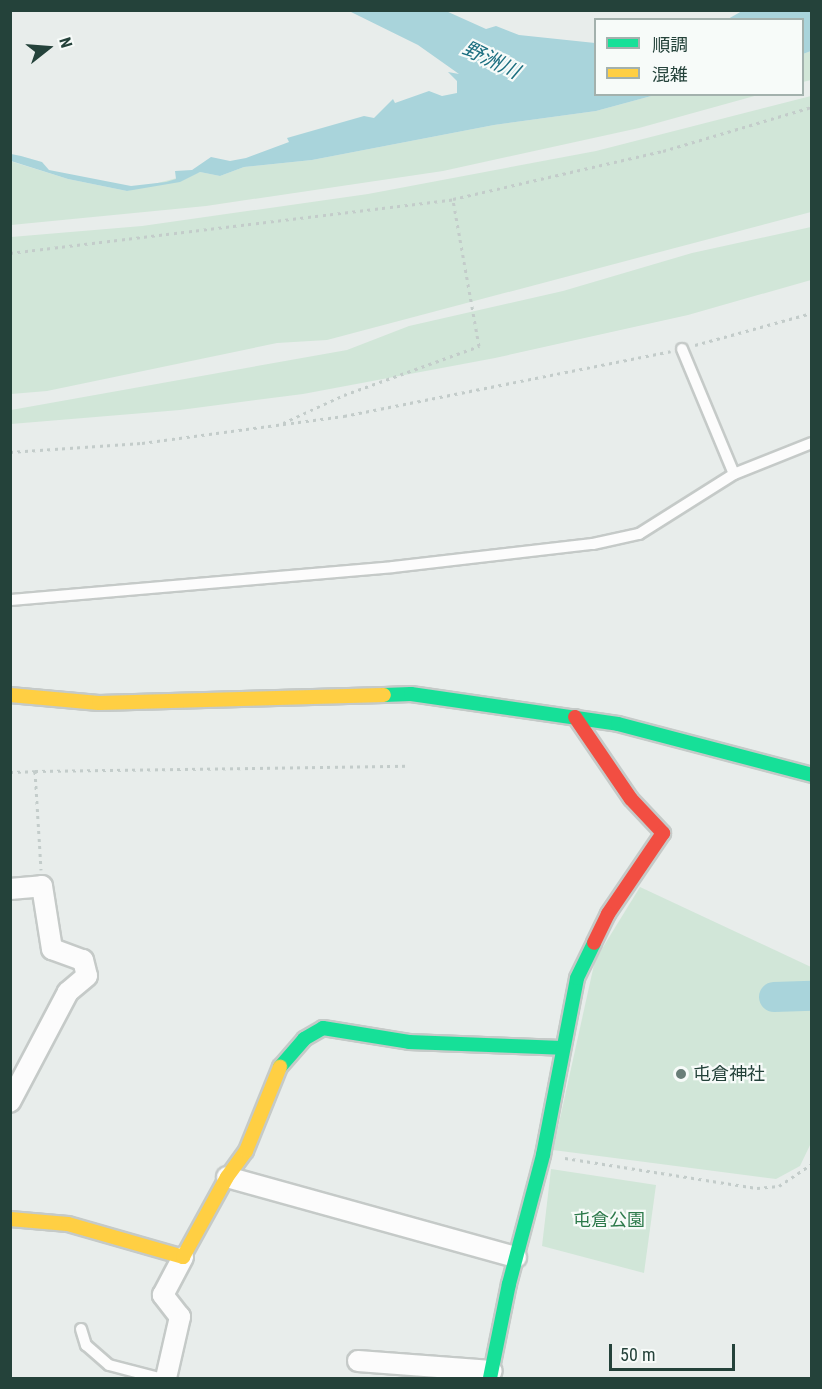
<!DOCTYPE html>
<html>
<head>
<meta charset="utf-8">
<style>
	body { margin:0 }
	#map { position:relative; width:822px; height:1389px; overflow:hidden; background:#e8edeb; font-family:"Roboto Condensed","Noto Sans JP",sans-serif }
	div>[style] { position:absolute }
	.green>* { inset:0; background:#d1e6d8 }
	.water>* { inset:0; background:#a9d4db }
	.river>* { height:30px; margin:-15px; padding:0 15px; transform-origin:15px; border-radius:15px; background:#a9d4db }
	.path>* { height:3px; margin-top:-1.5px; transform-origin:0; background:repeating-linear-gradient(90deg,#c3ccca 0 3px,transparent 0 7.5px) }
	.roads { filter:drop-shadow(2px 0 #c5cac8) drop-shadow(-2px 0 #c5cac8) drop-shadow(0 2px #c5cac8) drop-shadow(0 -2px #c5cac8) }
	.lane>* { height:10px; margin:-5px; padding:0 5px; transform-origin:5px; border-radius:5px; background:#fcfcfc }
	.street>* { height:20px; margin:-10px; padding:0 10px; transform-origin:10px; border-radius:10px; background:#fcfcfc }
	.fast>* { height:14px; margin:-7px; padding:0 7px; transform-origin:7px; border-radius:7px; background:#16e098 }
	.slow>* { height:14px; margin:-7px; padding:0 7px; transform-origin:7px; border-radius:7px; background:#ffcf43 }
	.jam>* { height:14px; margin:-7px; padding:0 7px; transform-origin:7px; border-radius:7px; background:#f24e42 }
	.dots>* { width:16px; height:16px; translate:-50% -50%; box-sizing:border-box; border:3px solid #f7fbf9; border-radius:50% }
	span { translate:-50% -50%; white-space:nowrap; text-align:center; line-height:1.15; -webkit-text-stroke:4.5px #f7fbf9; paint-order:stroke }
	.poi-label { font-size:18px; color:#24423a }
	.left { translate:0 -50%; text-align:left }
	.park-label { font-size:18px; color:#2d7a4b }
	.water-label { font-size:20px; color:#1c6f80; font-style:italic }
	.frame { position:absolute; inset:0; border:12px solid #24423a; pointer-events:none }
	.legend { position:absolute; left:594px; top:18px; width:210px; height:78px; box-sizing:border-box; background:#f7fbf9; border:2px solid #a3b1ad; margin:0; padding:8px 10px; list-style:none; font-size:18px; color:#24423a }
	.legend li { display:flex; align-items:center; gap:12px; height:30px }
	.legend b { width:30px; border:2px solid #a3b1ad }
	.north { position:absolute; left:18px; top:18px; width:60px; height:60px; -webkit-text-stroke:4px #f7fbf9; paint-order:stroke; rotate:73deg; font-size:16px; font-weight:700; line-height:24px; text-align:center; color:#24423a }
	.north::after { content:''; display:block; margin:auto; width:21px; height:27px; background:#24423a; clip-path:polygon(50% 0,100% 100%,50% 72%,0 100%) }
	.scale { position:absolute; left:609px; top:1344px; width:126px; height:27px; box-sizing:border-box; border:3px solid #24423a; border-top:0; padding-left:8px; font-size:18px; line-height:21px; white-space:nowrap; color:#24423a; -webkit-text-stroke:4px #f7fbf9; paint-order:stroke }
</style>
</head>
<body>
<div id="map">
	<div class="green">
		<div style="clip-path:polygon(811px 51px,811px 80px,803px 82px,803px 54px)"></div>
		<div style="clip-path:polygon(655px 95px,758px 95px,639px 128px,443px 171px,206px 206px,11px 225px,10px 161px,68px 179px,127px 191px,200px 172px,220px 176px,244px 167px,312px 160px,494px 125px,596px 111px)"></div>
		<div style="clip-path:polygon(811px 96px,811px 212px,327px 340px,277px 343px,47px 391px,11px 394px,11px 237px,142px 226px,368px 194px,596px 151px)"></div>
		<div style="clip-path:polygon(811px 227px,811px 280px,688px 315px,495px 358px,303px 394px,180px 410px,11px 424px,11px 410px,347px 350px,409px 326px,563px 291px,692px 253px)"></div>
		<div style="clip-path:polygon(640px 887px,811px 967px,811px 1143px,800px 1166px,776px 1179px,553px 1150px,595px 960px)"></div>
		<div style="clip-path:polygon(551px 1169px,656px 1185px,644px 1273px,542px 1246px)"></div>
	</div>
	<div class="water">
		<div style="clip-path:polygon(349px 11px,446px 11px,486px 29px,496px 26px,519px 35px,595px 43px,596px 94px,655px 95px,596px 111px,494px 125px,312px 160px,244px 167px,220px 176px,200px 172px,180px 182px,127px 191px,68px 179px,11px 161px,11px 154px,21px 156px,42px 162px,49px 170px,131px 186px,166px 182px,176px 179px,175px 171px,192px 170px,211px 157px,230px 161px,246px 158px,289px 142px,287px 138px,364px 116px,374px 118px,393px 99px,395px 103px,429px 91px,442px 96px,457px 93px,457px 81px,448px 72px,459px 74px,418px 45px)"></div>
		<div style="clip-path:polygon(742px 11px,811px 11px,811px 51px,803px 54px,802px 20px,728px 19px)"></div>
	</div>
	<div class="river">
		<div style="left:774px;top:997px;width:38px;rotate:-2deg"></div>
	</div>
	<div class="path">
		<div style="left:10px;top:253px;width:446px;rotate:-6.9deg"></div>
		<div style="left:453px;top:199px;width:215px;rotate:-12.9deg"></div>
		<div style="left:663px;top:151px;width:155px;rotate:-16.5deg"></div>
		<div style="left:695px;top:345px;width:121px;rotate:-15.3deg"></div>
		<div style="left:283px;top:423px;width:67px;rotate:-24.7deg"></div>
		<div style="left:344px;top:395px;width:144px;rotate:-19.9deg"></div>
		<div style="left:479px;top:346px;width:148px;rotate:-100.1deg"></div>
		<div style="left:10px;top:452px;width:132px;rotate:-3.9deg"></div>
		<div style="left:142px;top:443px;width:204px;rotate:-7.6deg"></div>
		<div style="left:344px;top:416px;width:333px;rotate:-11.2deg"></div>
		<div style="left:35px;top:771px;width:373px;rotate:-0.8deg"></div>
		<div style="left:10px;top:772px;width:25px;rotate:-2deg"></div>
		<div style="left:35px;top:771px;width:99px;rotate:86.5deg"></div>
		<div style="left:565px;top:1158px;width:194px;rotate:8.9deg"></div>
		<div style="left:757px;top:1188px;width:22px;rotate:-5deg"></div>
		<div style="left:779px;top:1186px;width:40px;rotate:-34deg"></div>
	</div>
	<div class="roads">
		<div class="lane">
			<div style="left:682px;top:349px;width:135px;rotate:67.4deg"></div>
			<div style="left:10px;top:600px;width:384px;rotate:-4.9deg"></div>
			<div style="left:393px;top:567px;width:201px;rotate:-6.6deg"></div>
			<div style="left:593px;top:544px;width:47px;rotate:-12.3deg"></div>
			<div style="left:639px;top:534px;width:112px;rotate:-32.3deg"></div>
			<div style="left:734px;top:474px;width:84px;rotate:-21.7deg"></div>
			<div style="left:81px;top:1329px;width:17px;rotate:73deg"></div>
			<div style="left:86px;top:1345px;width:30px;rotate:41deg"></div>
			<div style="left:109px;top:1365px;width:52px;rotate:14.6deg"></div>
		</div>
		<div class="street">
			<div style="left:10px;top:889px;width:32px;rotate:-5deg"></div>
			<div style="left:42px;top:886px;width:64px;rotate:81deg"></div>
			<div style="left:52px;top:949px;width:33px;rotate:20deg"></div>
			<div style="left:83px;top:960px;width:16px;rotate:76deg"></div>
			<div style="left:87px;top:976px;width:25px;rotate:140deg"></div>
			<div style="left:68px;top:992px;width:124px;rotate:117.8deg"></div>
			<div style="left:227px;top:1177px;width:300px;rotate:15.5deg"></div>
			<div style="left:358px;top:1361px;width:134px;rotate:4.3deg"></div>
			<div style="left:166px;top:1378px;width:63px;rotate:-77.1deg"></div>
			<div style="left:180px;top:1317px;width:28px;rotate:-128deg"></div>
			<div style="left:163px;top:1295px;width:43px;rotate:-62.2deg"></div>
		</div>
		<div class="fast">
			<div style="left:384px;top:695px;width:27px;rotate:-2deg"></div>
			<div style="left:411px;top:694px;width:209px;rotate:8.2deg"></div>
			<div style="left:618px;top:724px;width:201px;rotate:14.7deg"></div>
			<div style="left:280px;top:1067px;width:37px;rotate:-49deg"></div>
			<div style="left:304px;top:1039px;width:22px;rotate:-30deg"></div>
			<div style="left:323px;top:1028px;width:87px;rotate:9.2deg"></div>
			<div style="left:409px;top:1042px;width:153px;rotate:2.2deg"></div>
			<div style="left:490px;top:1378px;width:96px;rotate:-78.6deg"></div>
			<div style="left:509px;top:1284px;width:133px;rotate:-75.2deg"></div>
			<div style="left:543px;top:1155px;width:180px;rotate:-79.1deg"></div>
			<div style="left:577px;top:978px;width:39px;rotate:-64deg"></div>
		</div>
		<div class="slow">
			<div style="left:10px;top:695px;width:89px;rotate:5.1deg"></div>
			<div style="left:99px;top:703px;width:285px;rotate:-1.6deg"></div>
			<div style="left:10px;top:1219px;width:58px;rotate:4.9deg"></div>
			<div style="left:68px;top:1224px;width:120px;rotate:16deg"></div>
			<div style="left:183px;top:1257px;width:91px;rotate:-61.2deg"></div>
			<div style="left:227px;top:1177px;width:32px;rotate:-54deg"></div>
			<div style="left:246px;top:1151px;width:91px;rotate:-68deg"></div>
		</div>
		<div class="jam">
			<div style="left:575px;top:717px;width:99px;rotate:55.7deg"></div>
			<div style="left:631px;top:799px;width:47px;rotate:46.7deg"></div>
			<div style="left:663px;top:833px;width:98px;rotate:124.2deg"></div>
			<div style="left:608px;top:914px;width:32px;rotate:116deg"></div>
		</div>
	</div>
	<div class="dots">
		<div style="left:681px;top:1074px;background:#697e78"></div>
	</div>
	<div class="poi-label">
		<span class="left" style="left:693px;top:1074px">屯倉神社</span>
	</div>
	<div class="park-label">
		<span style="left:609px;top:1220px">屯倉公園</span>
	</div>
	<div class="water-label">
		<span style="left:491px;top:60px;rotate:26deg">野洲川</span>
	</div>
	<div class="frame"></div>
	<ul class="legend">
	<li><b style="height:8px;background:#16e098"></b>順調</li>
	<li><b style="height:8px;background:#ffcf43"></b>混雑</li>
	</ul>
	<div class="north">N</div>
	<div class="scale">50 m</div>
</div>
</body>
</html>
